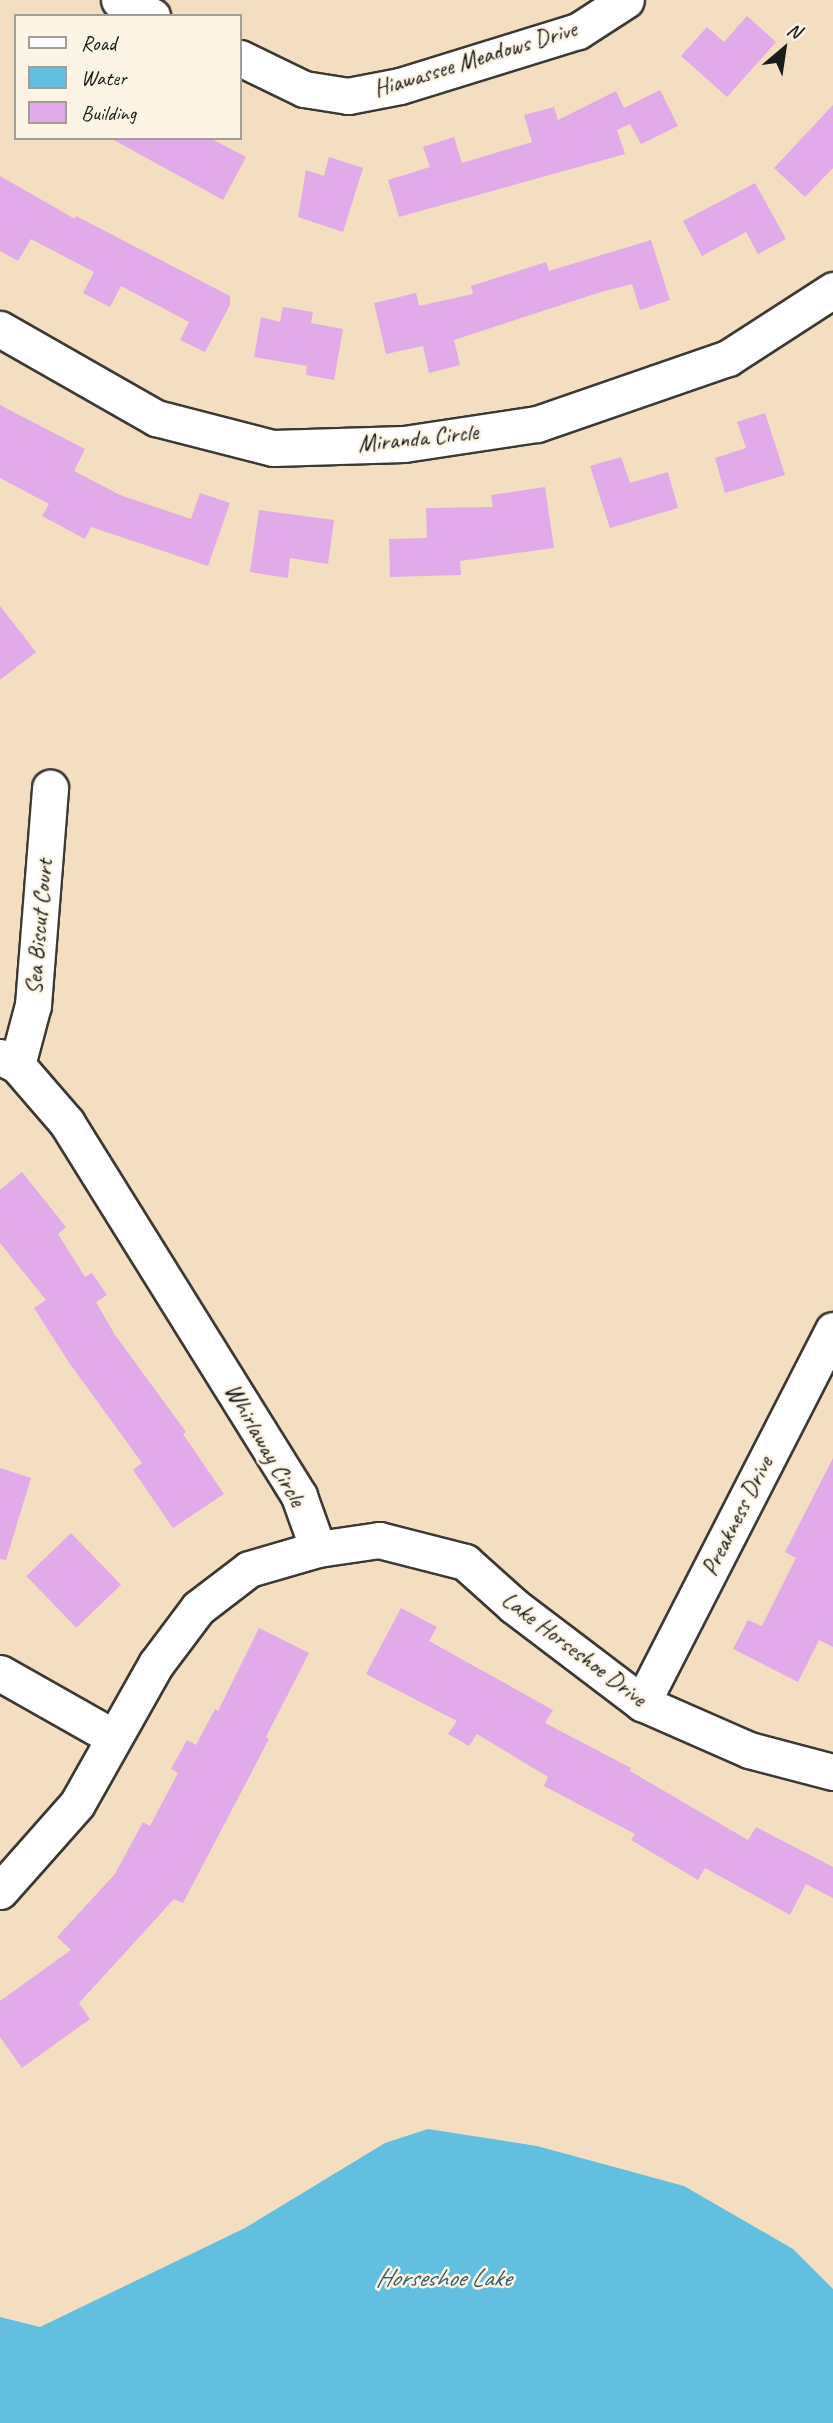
<!DOCTYPE html>
<html>
<head>
<meta charset="utf-8">
<style>
	body { margin:0 }
	#map { position:relative; width:833px; height:2423px; overflow:hidden; background:#f3dec1; font-family:Caveat,sans-serif }
	div>[style] { position:absolute }
	.water>* { inset:0; background:#62bfe0 }
	.building>* { inset:0; background:#e1aae9; transform-origin:0 0 }
	.roads { filter:drop-shadow(2px 0 #3c3935) drop-shadow(-2px 0 #3c3935) drop-shadow(0 2px #3c3935) drop-shadow(0 -2px #3c3935) }
	.minor>* { height:35px; margin:-17.5px; padding:0 17.5px; transform-origin:17.5px; border-radius:17.5px; background:#fff }
	span { translate:-50% -50%; white-space:nowrap; text-align:center; line-height:1.15; -webkit-text-stroke:5px #fcf5e5; paint-order:stroke }
	.street-label { font-size:24px; color:#1c1c1c }
	.water-label { font-size:26px; color:#385d6a; font-style:italic }
	.legend { position:absolute; left:14px; top:14px; width:228px; height:126px; box-sizing:border-box; background:#fcf5e5; border:2px solid #a29e95; margin:0; padding:9px 12px; list-style:none; font-size:21px; color:#1c1c1c }
	.legend li { display:flex; align-items:center; gap:14px; height:35px }
	.legend b { width:35px; border:2px solid #a29e95 }
	.north { position:absolute; left:749px; top:14px; width:70px; height:70px; -webkit-text-stroke:5px #fcf5e5; paint-order:stroke; rotate:29deg; font-size:19px; font-weight:700; line-height:28px; text-align:center; color:#1c1c1c }
	.north::after { content:''; display:block; margin:auto; width:24px; height:32px; background:#1c1c1c; clip-path:polygon(50% 0,100% 100%,50% 72%,0 100%) }
</style>
</head>
<body>
<div id="map">
	<div class="water">
		<div style="clip-path:polygon(428px 2129px,537px 2146px,684px 2186px,793px 2249px,833px 2289px,833px 2423px,0 2423px,0 2317px,40px 2327px,245px 2228px,385px 2143px)"></div>
	</div>
	<div class="building">
		<div style="clip-path:polygon(747px 16px,776px 42px,727px 97px,681px 56px,707px 27px,724px 42px)"></div>
		<div style="clip-path:polygon(660px 90px,678px 126px,641px 144px,630px 124px,617px 130px,625px 154px,399px 217px,388px 180px,430px 167px,423px 147px,454px 137px,462px 163px,532px 142px,524px 115px,554px 107px,558px 120px,616px 91px,624px 108px)"></div>
		<div style="clip-path:polygon(833px 105px,833px 168px,805px 197px,774px 168px)"></div>
		<div style="clip-path:polygon(110px 138px,210px 138px,246px 157px,223px 200px)"></div>
		<div style="clip-path:polygon(329px 157px,363px 168px,343px 232px,298px 217px,306px 170px,324px 176px)"></div>
		<div style="clip-path:polygon(0 176px,75px 219px,76px 216px,230px 296px,230px 305px,205px 352px,180px 340px,189px 322px,121px 286px,110px 307px,83px 293px,94px 272px,31px 239px,18px 261px,0 251px)"></div>
		<div style="clip-path:polygon(755px 183px,786px 239px,758px 254px,746px 232px,702px 256px,683px 221px)"></div>
		<div style="clip-path:polygon(651px 240px,670px 300px,640px 310px,632px 284px,601px 292px,454px 340px,460px 365px,429px 373px,423px 346px,386px 354px,374px 303px,416px 293px,419px 306px,473px 294px,471px 286px,546px 262px,549px 271px)"></div>
		<div style="clip-path:polygon(283px 307px,313px 312px,311px 323px,343px 329px,334px 380px,306px 375px,307px 366px,254px 357px,261px 317px,280px 322px)"></div>
		<div style="clip-path:polygon(0 405px,85px 449px,74px 471px,120px 495px,191px 519px,200px 493px,230px 503px,208px 566px,91px 527px,85px 539px,42px 516px,49px 504px,0 478px)"></div>
		<div style="clip-path:polygon(765px 413px,785px 475px,725px 493px,715px 458px,746px 448px,737px 422px)"></div>
		<div style="clip-path:polygon(621px 457px,630px 483px,668px 472px,678px 508px,610px 528px,590px 466px)"></div>
		<div style="clip-path:polygon(545px 487px,554px 548px,460px 561px,461px 575px,390px 577px,389px 539px,427px 538px,426px 508px,493px 507px,491px 495px)"></div>
		<div style="clip-path:polygon(259px 510px,334px 520px,328px 564px,290px 558px,288px 578px,250px 572px)"></div>
		<div style="clip-path:polygon(0 606px,36px 652px,0 680px)"></div>
		<div style="clip-path:polygon(22px 1172px,66px 1227px,58px 1234px,85px 1277px,92px 1273px,107px 1295px,96px 1302px,115px 1335px,186px 1432px,183px 1434px,224px 1494px,173px 1528px,133px 1470px,142px 1463px,70px 1364px,34px 1308px,46px 1300px,0 1243px,0 1190px)"></div>
		<div style="clip-path:polygon(833px 1458px,833px 1647px,819px 1640px,798px 1682px,733px 1649px,748px 1620px,762px 1626px,796px 1558px,785px 1552px)"></div>
		<div style="clip-path:polygon(0 1468px,31px 1478px,6px 1560px,0 1559px)"></div>
		<div style="left:71px;top:1533px;width:72px;height:62px;rotate:46deg"></div>
		<div style="clip-path:polygon(401px 1608px,437px 1627px,429px 1641px,553px 1710px,545px 1723px,631px 1768px,630px 1771px,748px 1840px,756px 1827px,833px 1867px,833px 1898px,806px 1884px,790px 1915px,705px 1868px,698px 1880px,631px 1840px,635px 1834px,544px 1786px,548px 1777px,477px 1734px,469px 1746px,448px 1734px,457px 1721px,366px 1674px)"></div>
		<div style="clip-path:polygon(259px 1628px,309px 1653px,266px 1737px,269px 1739px,183px 1903px,174px 1899px,79px 2003px,90px 2019px,22px 2068px,0 2037px,0 2001px,71px 1950px,57px 1937px,115px 1874px,143px 1822px,150px 1826px,178px 1773px,171px 1769px,187px 1740px,196px 1745px,215px 1709px,218px 1711px)"></div>
	</div>
	<div class="roads">
		<div class="minor">
			<div style="left:119px;top:0;width:37px;rotate:26deg"></div>
			<div style="left:240px;top:58px;width:71px;rotate:25.8deg"></div>
			<div style="left:304px;top:89px;width:45px;rotate:9deg"></div>
			<div style="left:348px;top:96px;width:53px;rotate:-10.9deg"></div>
			<div style="left:400px;top:86px;width:186px;rotate:-17.2deg"></div>
			<div style="left:578px;top:31px;width:57px;rotate:-32.9deg"></div>
			<div style="left:0;top:329px;width:180px;rotate:29.7deg"></div>
			<div style="left:156px;top:418px;width:121px;rotate:14.4deg"></div>
			<div style="left:273px;top:448px;width:131px;rotate:-1.7deg"></div>
			<div style="left:404px;top:444px;width:134px;rotate:-8.6deg"></div>
			<div style="left:537px;top:424px;width:202px;rotate:-19.1deg"></div>
			<div style="left:728px;top:358px;width:125px;rotate:-32.9deg"></div>
			<div style="left:0;top:1057px;width:19px;rotate:25deg"></div>
			<div style="left:17px;top:1065px;width:77px;rotate:49.2deg"></div>
			<div style="left:67px;top:1123px;width:439px;rotate:58.1deg"></div>
			<div style="left:299px;top:1496px;width:56px;rotate:70.3deg"></div>
			<div style="left:17px;top:1065px;width:62px;rotate:-75.1deg"></div>
			<div style="left:33px;top:1005px;width:218px;rotate:-85.5deg"></div>
			<div style="left:0;top:1673px;width:130px;rotate:29.5deg"></div>
			<div style="left:642px;top:1703px;width:419px;rotate:-62.9deg"></div>
			<div style="left:0;top:1891px;width:116px;rotate:-48.5deg"></div>
			<div style="left:77px;top:1804px;width:161px;rotate:-60.6deg"></div>
			<div style="left:156px;top:1664px;width:70px;rotate:-53.1deg"></div>
			<div style="left:198px;top:1608px;width:64px;rotate:-37.4deg"></div>
			<div style="left:249px;top:1569px;width:72px;rotate:-16.2deg"></div>
			<div style="left:318px;top:1549px;width:62px;rotate:-8.4deg"></div>
			<div style="left:379px;top:1540px;width:89px;rotate:14.3deg"></div>
			<div style="left:465px;top:1562px;width:66px;rotate:41.9deg"></div>
			<div style="left:514px;top:1606px;width:161px;rotate:37.2deg"></div>
			<div style="left:642px;top:1703px;width:117px;rotate:23.7deg"></div>
			<div style="left:749px;top:1750px;width:87px;rotate:14.7deg"></div>
		</div>
	</div>
	<div class="street-label">
		<span style="left:475px;top:59px;rotate:-17deg">Hiawassee Meadows Drive</span>
		<span style="left:418px;top:438px;rotate:-6deg">Miranda Circle</span>
		<span style="left:39px;top:927px;rotate:-85deg">Sea Biscut Court</span>
		<span style="left:265px;top:1445px;rotate:60deg">Whirlaway Circle</span>
		<span style="left:737px;top:1516px;rotate:-63deg">Preakness Drive</span>
		<span style="left:574px;top:1649px;rotate:37deg">Lake Horseshoe Drive</span>
	</div>
	<div class="water-label">
		<span style="left:443px;top:2278px">Horseshoe Lake</span>
	</div>
	<ul class="legend">
	<li><b style="height:9px;background:#fff"></b>Road</li>
	<li><b style="height:19px;background:#62bfe0"></b>Water</li>
	<li><b style="height:19px;background:#e1aae9"></b>Building</li>
	</ul>
	<div class="north">N</div>
</div>
</body>
</html>
